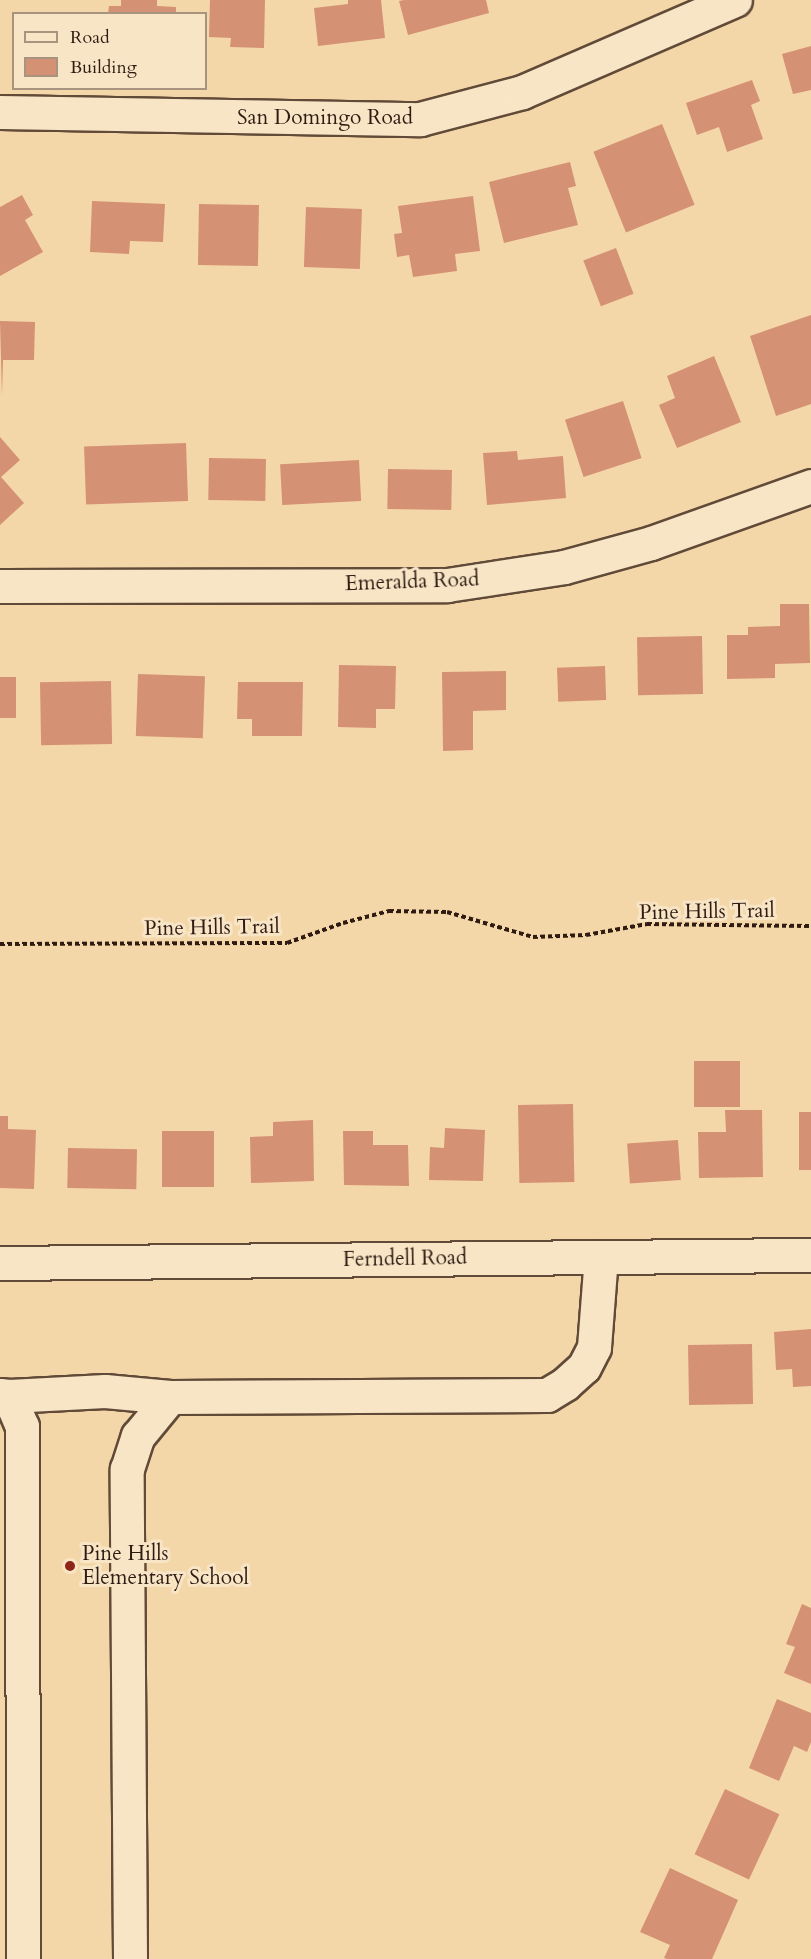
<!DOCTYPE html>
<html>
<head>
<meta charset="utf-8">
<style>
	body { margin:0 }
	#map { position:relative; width:811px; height:1959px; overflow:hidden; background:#f4d7a8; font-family:Cardo,serif }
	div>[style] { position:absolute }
	.building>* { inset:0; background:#d59174; transform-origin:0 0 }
	.path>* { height:4px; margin-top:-2px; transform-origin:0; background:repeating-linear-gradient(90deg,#301b13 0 4.5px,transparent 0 7.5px) }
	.roads { filter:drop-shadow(2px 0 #614a38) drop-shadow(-2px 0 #614a38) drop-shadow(0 2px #614a38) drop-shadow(0 -2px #614a38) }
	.minor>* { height:33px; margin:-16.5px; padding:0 16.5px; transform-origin:16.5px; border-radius:16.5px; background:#f8e5c6 }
	.dots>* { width:16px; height:16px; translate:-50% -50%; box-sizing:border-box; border:3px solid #f8e5c6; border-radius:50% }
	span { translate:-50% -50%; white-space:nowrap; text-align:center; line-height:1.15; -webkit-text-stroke:6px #f8e5c6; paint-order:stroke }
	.street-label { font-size:21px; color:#301b13 }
	.poi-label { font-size:21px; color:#301b13 }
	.left { translate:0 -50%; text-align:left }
	.legend { position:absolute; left:12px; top:12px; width:195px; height:78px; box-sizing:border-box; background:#f8e5c6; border:2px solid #a8947e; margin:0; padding:8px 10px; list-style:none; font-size:18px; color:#301b13 }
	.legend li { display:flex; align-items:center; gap:12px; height:30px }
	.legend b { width:30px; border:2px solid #a8947e }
</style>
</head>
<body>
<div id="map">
	<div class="building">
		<div style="clip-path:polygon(121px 0,157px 0,157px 6px,176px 7px,176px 14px,108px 14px,109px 6px,121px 6px)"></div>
		<div style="clip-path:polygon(210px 0,265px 0,264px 48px,230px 47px,231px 38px,209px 37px)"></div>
		<div style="clip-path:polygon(348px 0,381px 0,385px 38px,318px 46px,314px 8px,348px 4px)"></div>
		<div style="clip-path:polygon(404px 0,486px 0,489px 13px,408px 35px,399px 1px)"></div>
		<div style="clip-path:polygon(811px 46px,811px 90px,793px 94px,782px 54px)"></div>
		<div style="clip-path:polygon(752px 80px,760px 101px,751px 105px,763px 139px,727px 152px,719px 127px,697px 135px,686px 103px)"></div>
		<div style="left:662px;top:124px;width:87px;height:74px;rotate:68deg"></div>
		<div style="clip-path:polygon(570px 162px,576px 186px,568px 188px,578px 225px,504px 243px,489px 182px)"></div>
		<div style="clip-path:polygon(22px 195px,33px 215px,25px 220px,43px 252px,0 276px,0 207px)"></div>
		<div style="clip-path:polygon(473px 196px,480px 251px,455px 254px,457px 271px,413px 277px,409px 255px,397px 257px,394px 234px,402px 233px,398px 206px)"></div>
		<div style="clip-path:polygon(92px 201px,165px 204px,163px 242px,130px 241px,129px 254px,90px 252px)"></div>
		<div style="left:199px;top:204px;width:60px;height:61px;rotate:1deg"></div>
		<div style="left:306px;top:207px;width:56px;height:60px;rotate:2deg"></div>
		<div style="left:616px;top:248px;width:49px;height:35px;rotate:69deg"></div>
		<div style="clip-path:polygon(811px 315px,811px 404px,776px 416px,750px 336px)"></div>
		<div style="clip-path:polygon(0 321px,35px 322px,34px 360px,3px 360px,2px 396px)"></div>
		<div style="clip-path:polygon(714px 356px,741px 422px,677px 448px,659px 405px,675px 398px,667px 376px)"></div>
		<div style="left:623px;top:401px;width:60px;height:61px;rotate:72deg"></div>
		<div style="clip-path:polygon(0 437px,20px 460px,1px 477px,24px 503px,0 525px)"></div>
		<div style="left:186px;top:443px;width:58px;height:102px;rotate:88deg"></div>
		<div style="clip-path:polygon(517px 451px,518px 460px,563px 456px,566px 498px,487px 505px,483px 453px)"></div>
		<div style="left:209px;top:458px;width:57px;height:42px;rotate:1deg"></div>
		<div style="left:359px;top:460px;width:41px;height:79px;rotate:87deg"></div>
		<div style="left:388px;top:469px;width:64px;height:40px;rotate:1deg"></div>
		<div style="clip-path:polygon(780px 604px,809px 604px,810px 663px,775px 664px,775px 678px,727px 679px,727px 635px,748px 635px,748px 627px,780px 626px)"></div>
		<div style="left:702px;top:636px;width:58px;height:65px;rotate:89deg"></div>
		<div style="clip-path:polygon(339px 665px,396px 666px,395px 709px,376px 709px,376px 728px,338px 727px)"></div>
		<div style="left:605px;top:666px;width:34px;height:48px;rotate:88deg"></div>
		<div style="clip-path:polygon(506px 671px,506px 710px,473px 711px,473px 750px,443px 751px,442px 672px)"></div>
		<div style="left:138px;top:674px;width:67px;height:62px;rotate:2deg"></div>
		<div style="left:0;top:677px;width:16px;height:41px"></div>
		<div style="left:111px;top:681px;width:63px;height:71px;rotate:89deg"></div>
		<div style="clip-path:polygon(238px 682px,303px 682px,302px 736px,252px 736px,252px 719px,237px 719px)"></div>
		<div style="left:694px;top:1061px;width:46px;height:46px"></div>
		<div style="left:573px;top:1104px;width:78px;height:55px;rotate:89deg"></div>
		<div style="clip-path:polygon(725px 1110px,762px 1110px,763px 1177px,699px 1178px,698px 1132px,726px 1132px)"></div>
		<div style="left:811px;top:1112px;width:58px;height:12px;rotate:90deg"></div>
		<div style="clip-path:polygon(0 1116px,8px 1116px,8px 1129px,36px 1130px,34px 1189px,0 1188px)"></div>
		<div style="clip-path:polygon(313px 1120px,314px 1181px,251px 1183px,250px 1137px,273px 1136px,273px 1122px)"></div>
		<div style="clip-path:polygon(445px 1128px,485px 1130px,483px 1181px,429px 1180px,430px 1147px,444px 1148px)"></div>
		<div style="left:162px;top:1131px;width:52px;height:56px"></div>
		<div style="clip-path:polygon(343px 1131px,373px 1131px,373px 1145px,408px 1145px,409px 1186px,344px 1185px)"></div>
		<div style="left:678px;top:1140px;width:40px;height:51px;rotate:86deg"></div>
		<div style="left:68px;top:1148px;width:69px;height:40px;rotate:1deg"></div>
		<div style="clip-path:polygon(811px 1329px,811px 1386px,793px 1387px,792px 1369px,776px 1370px,774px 1332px)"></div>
		<div style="left:752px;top:1344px;width:60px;height:64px;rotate:89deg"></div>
		<div style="clip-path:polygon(802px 1604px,811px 1608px,811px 1684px,784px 1673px,795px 1647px,786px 1644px)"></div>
		<div style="clip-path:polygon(777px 1699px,811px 1713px,811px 1742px,807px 1752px,794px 1746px,779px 1781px,749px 1768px)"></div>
		<div style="left:725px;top:1789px;width:60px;height:72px;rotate:25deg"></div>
		<div style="clip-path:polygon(670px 1868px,738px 1900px,712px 1959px,667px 1959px,664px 1958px,670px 1945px,640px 1932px)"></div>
	</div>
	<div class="path">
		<div style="left:0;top:944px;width:287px;rotate:-0.2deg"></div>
		<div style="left:287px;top:943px;width:59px;rotate:-19.7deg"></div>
		<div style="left:343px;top:923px;width:48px;rotate:-14.6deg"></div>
		<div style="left:389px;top:911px;width:58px;rotate:1deg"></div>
		<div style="left:447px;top:912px;width:90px;rotate:16.2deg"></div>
		<div style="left:533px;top:937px;width:53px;rotate:-2.2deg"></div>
		<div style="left:586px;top:935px;width:62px;rotate:-10.2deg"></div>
		<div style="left:647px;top:924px;width:164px;rotate:0.7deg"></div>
	</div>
	<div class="roads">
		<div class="minor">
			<div style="left:0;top:112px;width:420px;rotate:1deg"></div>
			<div style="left:420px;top:119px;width:106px;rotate:-14.8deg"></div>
			<div style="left:522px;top:92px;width:232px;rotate:-23.4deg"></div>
			<div style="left:0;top:586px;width:447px;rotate:-0.1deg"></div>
			<div style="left:447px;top:585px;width:118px;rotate:-8.7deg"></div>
			<div style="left:564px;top:567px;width:90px;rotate:-15.4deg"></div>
			<div style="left:651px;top:543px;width:170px;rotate:-19.6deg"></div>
			<div style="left:0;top:1263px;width:811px;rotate:-0.57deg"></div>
			<div style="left:0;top:1395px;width:9px;rotate:6deg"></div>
			<div style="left:9px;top:1396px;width:33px;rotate:67deg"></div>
			<div style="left:22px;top:1426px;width:533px;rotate:89.89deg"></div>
			<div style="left:9px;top:1396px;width:96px;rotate:-3deg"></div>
			<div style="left:105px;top:1391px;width:65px;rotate:5.3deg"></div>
			<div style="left:130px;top:1959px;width:490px;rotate:-90.4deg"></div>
			<div style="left:127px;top:1469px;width:35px;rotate:-72deg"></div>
			<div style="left:138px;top:1436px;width:50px;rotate:-50.6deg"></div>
			<div style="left:170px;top:1397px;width:377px;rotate:-0.3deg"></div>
			<div style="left:547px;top:1395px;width:21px;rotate:-31deg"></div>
			<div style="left:565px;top:1384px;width:25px;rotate:-42deg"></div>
			<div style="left:584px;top:1367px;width:22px;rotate:-63deg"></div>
			<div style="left:594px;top:1347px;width:90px;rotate:-85.6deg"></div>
		</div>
	</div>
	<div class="dots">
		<div style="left:70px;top:1566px;background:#8f2418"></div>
	</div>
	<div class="street-label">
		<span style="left:325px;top:118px">San Domingo Road</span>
		<span style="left:412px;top:582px;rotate:-2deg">Emeralda Road</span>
		<span style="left:707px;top:912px;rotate:-1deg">Pine Hills Trail</span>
		<span style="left:212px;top:928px;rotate:-1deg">Pine Hills Trail</span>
		<span style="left:405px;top:1259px;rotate:-1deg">Ferndell Road</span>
	</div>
	<div class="poi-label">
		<span class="left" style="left:82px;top:1566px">Pine Hills<br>Elementary School</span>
	</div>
	<ul class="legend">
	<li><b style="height:8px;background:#f8e5c6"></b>Road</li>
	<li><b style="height:16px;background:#d59174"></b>Building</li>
	</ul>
</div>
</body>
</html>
